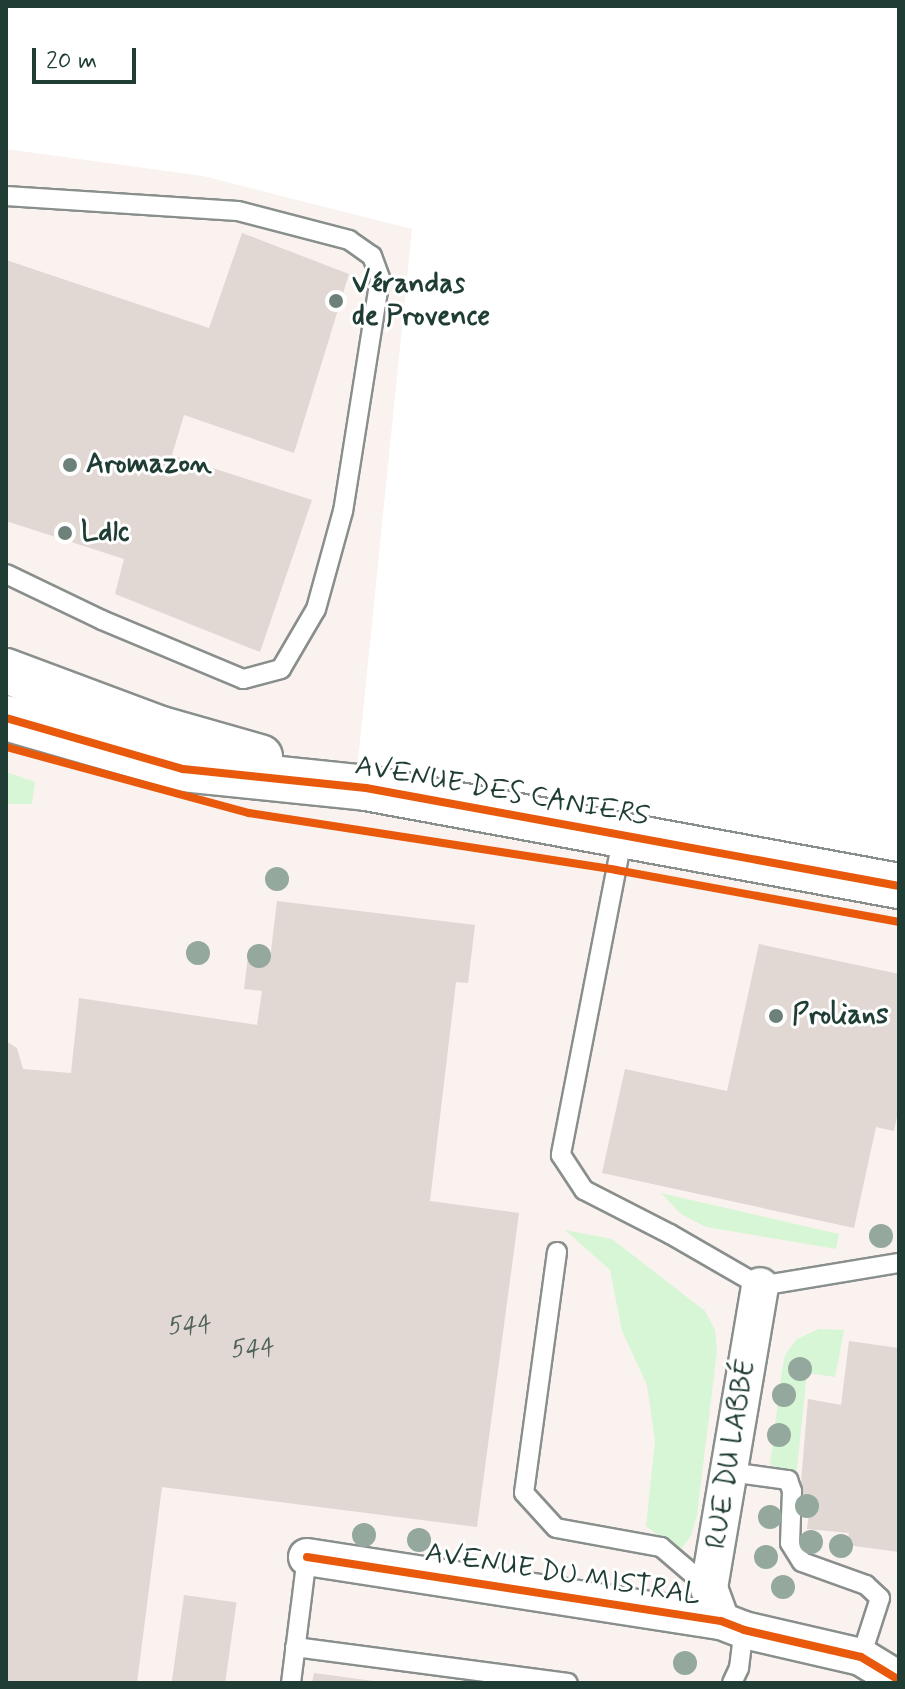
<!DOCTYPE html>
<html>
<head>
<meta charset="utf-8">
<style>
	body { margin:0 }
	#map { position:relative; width:905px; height:1689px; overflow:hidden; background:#fff; font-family:Mynerve,sans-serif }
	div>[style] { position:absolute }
	.built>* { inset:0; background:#faf2ee }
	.green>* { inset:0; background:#d7f6d5 }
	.building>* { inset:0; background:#e1d7d3; transform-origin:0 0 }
	.roads { filter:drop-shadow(2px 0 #898f8d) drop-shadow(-2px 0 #898f8d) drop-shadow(0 2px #898f8d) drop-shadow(0 -2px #898f8d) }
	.service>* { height:18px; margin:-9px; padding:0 9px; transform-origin:9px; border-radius:9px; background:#fff }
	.minor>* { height:36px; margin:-18px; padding:0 18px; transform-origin:18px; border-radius:18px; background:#fff }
	.tertiary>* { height:44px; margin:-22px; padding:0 22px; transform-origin:22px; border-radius:22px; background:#fff }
	.cycleway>* { height:8px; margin:-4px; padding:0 4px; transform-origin:4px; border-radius:4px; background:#e8590c }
	.trees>* { width:24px; height:24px; margin:-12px; border-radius:50%; background:#94a89d }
	.dots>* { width:22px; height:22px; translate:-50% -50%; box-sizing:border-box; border:4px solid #fff; border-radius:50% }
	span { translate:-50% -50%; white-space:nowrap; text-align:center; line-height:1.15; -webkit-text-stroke:6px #fff; paint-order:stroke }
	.number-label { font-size:24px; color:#50645c }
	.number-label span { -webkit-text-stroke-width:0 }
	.poi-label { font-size:28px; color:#1f3d34; font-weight:700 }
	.left { translate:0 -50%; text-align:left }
	.street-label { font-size:28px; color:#1f3d34 }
	.frame { position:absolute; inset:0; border:8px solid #1f3d34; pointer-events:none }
	.scale { position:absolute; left:32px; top:48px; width:104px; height:36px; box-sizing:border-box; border:4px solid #1f3d34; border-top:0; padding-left:10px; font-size:24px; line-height:28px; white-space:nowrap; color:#1f3d34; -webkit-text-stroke:6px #fff; paint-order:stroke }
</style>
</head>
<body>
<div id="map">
	<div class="built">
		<div style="clip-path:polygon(6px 149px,203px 176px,412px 229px,358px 761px,899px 863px,899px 1683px,6px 1683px)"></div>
	</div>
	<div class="green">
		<div style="clip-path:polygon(6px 772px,35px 782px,32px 804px,6px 804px)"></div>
		<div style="clip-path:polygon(661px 1193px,839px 1234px,836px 1249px,706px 1227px,681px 1214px)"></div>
		<div style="clip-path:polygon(565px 1230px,612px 1239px,705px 1311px,715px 1330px,717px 1351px,697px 1515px,691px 1536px,679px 1552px,646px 1526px,655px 1441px,647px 1385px,622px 1331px,610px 1270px)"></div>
		<div style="clip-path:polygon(819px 1329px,844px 1330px,835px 1377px,807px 1373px,796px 1477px,770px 1464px,782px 1370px,785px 1355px,797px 1339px)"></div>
	</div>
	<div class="building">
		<div style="clip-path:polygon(242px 233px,349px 274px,294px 453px,184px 415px,172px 455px,312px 500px,260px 652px,115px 594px,124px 559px,6px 521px,6px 260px,209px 328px)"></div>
		<div style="clip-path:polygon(277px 901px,475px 925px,468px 983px,456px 982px,430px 1201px,519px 1213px,477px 1527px,162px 1487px,137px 1683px,6px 1683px,6px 1041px,17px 1048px,23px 1069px,71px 1073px,79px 998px,257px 1025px,262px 991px,244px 989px,248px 956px,270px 959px)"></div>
		<div style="clip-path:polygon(759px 944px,899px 974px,899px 1107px,894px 1131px,876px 1127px,854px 1228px,602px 1173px,625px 1069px,727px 1091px)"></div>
		<div style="clip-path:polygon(849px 1341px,899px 1348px,899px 1552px,847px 1545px,849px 1533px,807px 1529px,811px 1495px,800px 1494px,808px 1399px,841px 1405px)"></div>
		<div style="left:184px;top:1595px;width:53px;height:89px;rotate:8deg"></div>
		<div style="clip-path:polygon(314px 1673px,373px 1681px,373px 1683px,312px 1683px)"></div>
	</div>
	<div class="roads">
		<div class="service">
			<div style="left:6px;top:196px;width:232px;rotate:3.7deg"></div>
			<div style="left:238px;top:211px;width:115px;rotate:14.6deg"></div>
			<div style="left:349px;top:240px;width:28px;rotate:35deg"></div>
			<div style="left:372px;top:256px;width:23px;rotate:70deg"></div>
			<div style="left:380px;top:278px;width:236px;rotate:99deg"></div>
			<div style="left:343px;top:511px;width:102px;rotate:105.4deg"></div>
			<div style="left:316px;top:609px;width:69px;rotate:120.3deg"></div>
			<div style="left:281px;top:669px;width:39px;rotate:165deg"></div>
			<div style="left:243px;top:679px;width:153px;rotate:-157.3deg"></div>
			<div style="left:102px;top:620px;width:106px;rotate:-154.4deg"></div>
			<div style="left:623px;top:835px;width:326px;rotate:101deg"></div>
			<div style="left:561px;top:1155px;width:42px;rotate:56.7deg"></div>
			<div style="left:584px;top:1190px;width:97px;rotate:27.1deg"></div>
			<div style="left:670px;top:1234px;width:104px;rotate:30deg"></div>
			<div style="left:760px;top:1286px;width:141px;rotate:-9.4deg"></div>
			<div style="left:557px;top:1252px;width:243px;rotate:97.8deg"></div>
			<div style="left:524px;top:1493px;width:47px;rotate:47.6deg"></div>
			<div style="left:556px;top:1528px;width:107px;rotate:10.3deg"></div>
			<div style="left:661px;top:1547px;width:63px;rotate:40.5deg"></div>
			<div style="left:730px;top:1472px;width:59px;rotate:7.9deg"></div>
			<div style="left:788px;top:1480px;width:12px;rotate:70deg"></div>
			<div style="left:792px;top:1491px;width:52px;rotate:92.2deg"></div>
			<div style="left:790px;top:1543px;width:22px;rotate:58deg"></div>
			<div style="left:802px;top:1562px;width:68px;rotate:19.8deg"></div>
			<div style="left:866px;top:1585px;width:19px;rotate:43deg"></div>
			<div style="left:880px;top:1598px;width:62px;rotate:107.9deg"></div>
			<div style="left:295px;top:1647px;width:275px;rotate:7.5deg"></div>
			<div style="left:291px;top:1683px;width:127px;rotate:-82.8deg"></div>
			<div style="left:732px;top:1683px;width:17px;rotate:-65deg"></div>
			<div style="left:739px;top:1668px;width:38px;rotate:-83deg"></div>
		</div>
		<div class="minor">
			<div style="left:307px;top:1557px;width:419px;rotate:8.8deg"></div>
			<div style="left:721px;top:1621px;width:25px;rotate:21deg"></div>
			<div style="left:744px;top:1630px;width:120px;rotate:13deg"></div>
			<div style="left:861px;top:1657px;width:44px;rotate:31.2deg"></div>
			<div style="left:721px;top:1621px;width:35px;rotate:-110deg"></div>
			<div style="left:709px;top:1588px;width:306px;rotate:-80.4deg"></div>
		</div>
		<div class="tertiary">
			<div style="left:6px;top:671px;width:165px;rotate:20.5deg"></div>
			<div style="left:161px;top:729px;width:103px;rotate:15.8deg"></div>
			<div style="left:6px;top:718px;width:184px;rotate:16.1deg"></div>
			<div style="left:183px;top:769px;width:184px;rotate:5.9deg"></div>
			<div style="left:366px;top:788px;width:542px;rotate:10.42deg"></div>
		</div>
	</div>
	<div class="cycleway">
		<div style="left:6px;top:718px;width:184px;rotate:16.1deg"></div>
		<div style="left:183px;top:769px;width:184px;rotate:5.9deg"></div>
		<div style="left:366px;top:788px;width:542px;rotate:10.42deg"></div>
		<div style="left:6px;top:747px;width:252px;rotate:15.2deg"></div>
		<div style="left:249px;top:813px;width:371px;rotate:8.8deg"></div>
		<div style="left:616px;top:870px;width:288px;rotate:10.4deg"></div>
		<div style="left:307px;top:1557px;width:419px;rotate:8.8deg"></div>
		<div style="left:721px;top:1621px;width:25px;rotate:21deg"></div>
		<div style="left:744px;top:1630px;width:120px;rotate:13deg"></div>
		<div style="left:861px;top:1657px;width:44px;rotate:31.2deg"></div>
	</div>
	<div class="trees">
		<div style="left:277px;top:879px"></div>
		<div style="left:198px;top:953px"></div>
		<div style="left:259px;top:956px"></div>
		<div style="left:881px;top:1236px"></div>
		<div style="left:800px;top:1369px"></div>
		<div style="left:784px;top:1395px"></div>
		<div style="left:779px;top:1435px"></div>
		<div style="left:807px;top:1506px"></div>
		<div style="left:770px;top:1517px"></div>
		<div style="left:364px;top:1535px"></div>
		<div style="left:419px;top:1540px"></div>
		<div style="left:811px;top:1542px"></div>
		<div style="left:841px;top:1546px"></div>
		<div style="left:766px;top:1557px"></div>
		<div style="left:783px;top:1587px"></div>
		<div style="left:685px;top:1663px"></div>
	</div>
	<div class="dots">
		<div style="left:336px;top:301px;background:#6d817b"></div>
		<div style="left:70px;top:465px;background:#6d817b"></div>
		<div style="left:65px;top:533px;background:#6d817b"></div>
		<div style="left:776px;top:1016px;background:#6d817b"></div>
	</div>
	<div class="number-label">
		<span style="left:190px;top:1327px">544</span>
		<span style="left:253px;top:1350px">544</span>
	</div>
	<div class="poi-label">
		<span class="left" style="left:352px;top:301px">Vérandas<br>de Provence</span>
		<span class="left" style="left:86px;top:465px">Aromazon</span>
		<span class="left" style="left:81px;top:533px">Ldlc</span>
		<span class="left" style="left:792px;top:1016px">Prolians</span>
	</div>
	<div class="street-label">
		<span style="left:502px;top:792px;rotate:10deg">AVENUE DES CANIERS</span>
		<span style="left:732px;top:1454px;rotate:-81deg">RUE DU LABBÉ</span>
		<span style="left:563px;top:1575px;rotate:9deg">AVENUE DU MISTRAL</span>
	</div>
	<div class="frame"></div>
	<div class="scale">20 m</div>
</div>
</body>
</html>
